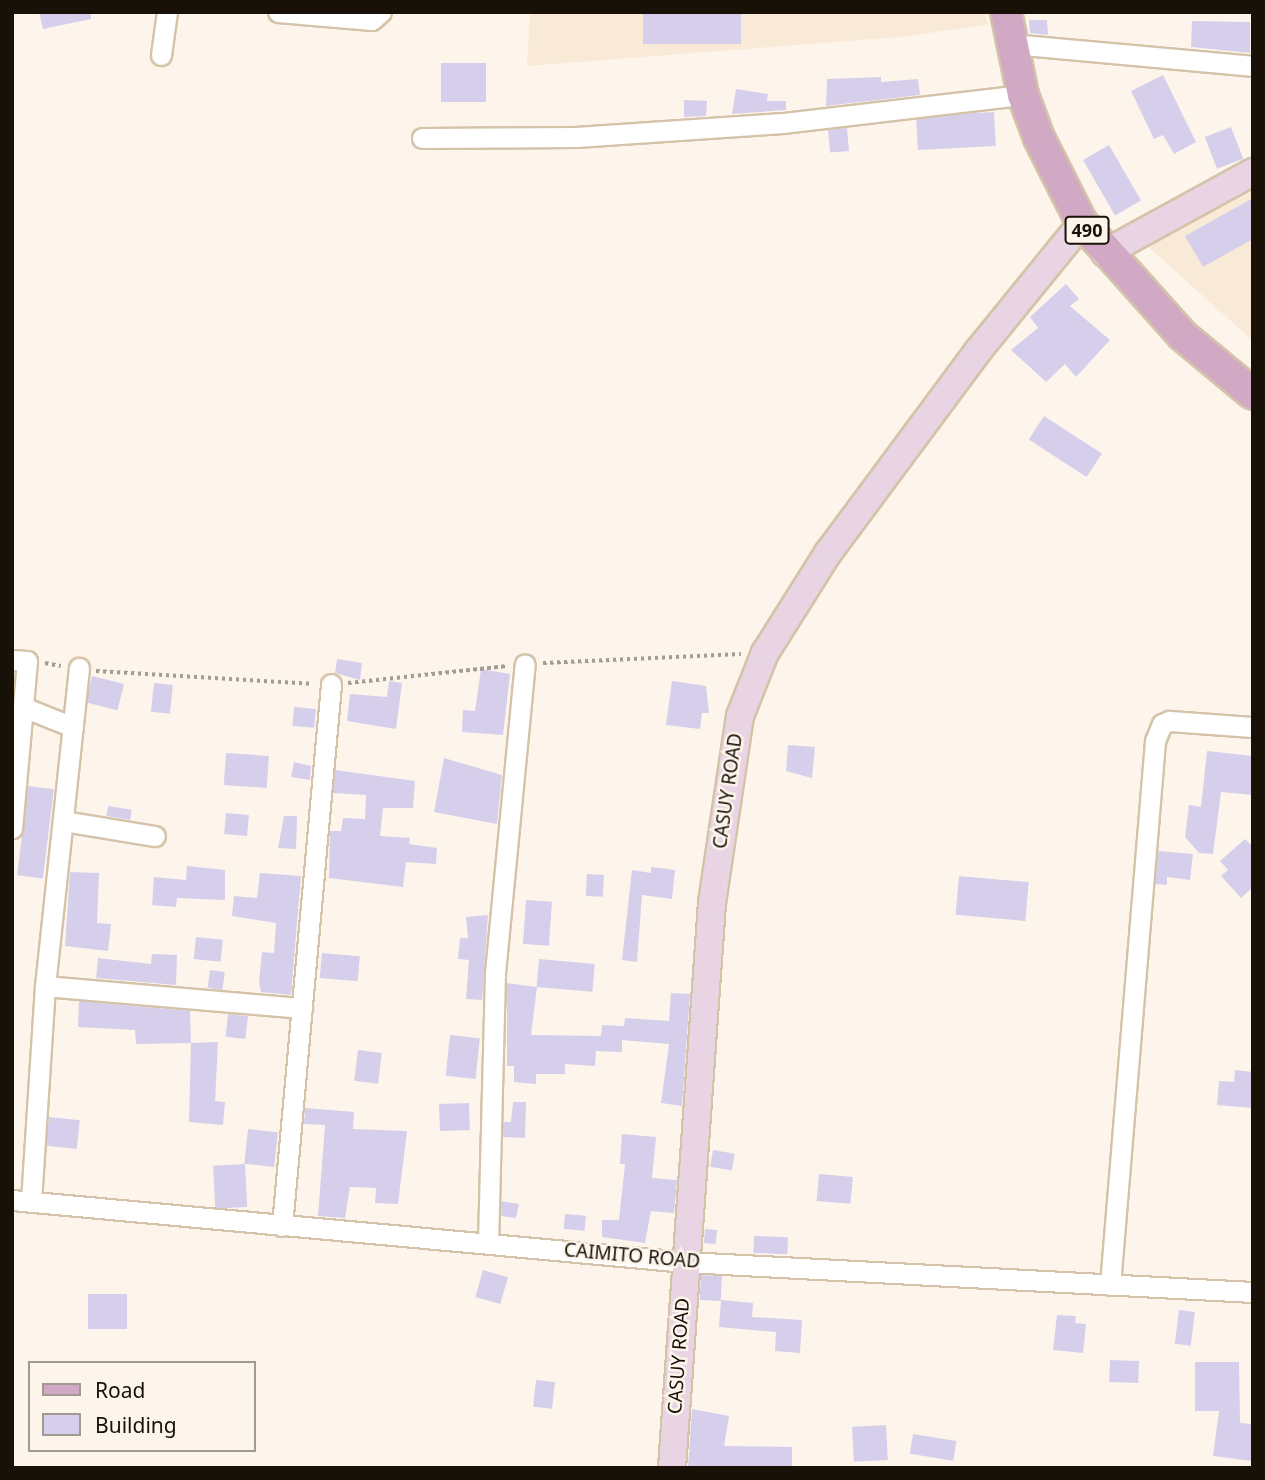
<!DOCTYPE html>
<html>
<head>
<meta charset="utf-8">
<style>
	body { margin:0 }
	#map { position:relative; width:1265px; height:1480px; overflow:hidden; background:#fdf5eb; font-family:"Noto Sans",sans-serif }
	div>[style] { position:absolute }
	.education>* { inset:0; background:#f9ead7 }
	.building>* { inset:0; background:#d5cfec; transform-origin:0 0 }
	.path>* { height:3.5px; margin-top:-1.75px; transform-origin:0; background:repeating-linear-gradient(90deg,#a39c92 0 3.5px,transparent 0 7px) }
	.roads { filter:drop-shadow(2px 0 #d4c3a9) drop-shadow(-2px 0 #d4c3a9) drop-shadow(0 2px #d4c3a9) drop-shadow(0 -2px #d4c3a9) }
	.street>* { height:19px; margin:-9.5px; padding:0 9.5px; transform-origin:9.5px; border-radius:9.5px; background:#fff }
	.secondary>* { height:26px; margin:-13px; padding:0 13px; transform-origin:13px; border-radius:13px; background:#e8d4e2 }
	.primary>* { height:30px; margin:-15px; padding:0 15px; transform-origin:15px; border-radius:15px; background:#d1a9c4 }
	span { translate:-50% -50%; white-space:nowrap; text-align:center; line-height:1.15; -webkit-text-stroke:5px #fdf5eb; paint-order:stroke }
	.shield-label span { padding:2px 5px; background:#fdf5eb; border:2px solid; border-radius:5px; -webkit-text-stroke-width:0 }
	.shield-label { font-size:18px; color:#171108; font-weight:700 }
	.street-label { font-size:19px; color:#171108 }
	.frame { position:absolute; inset:0; border:14px solid #171108; pointer-events:none }
	.legend { position:absolute; left:28px; top:1361px; width:228px; height:91px; box-sizing:border-box; background:#fdf5eb; border:2px solid #a19a90; margin:0; padding:9px 12px; list-style:none; font-size:21px; color:#171108 }
	.legend li { display:flex; align-items:center; gap:14px; height:35px }
	.legend b { width:35px; border:2px solid #a19a90 }
</style>
</head>
<body>
<div id="map">
	<div class="education">
		<div style="clip-path:polygon(530px 12px,984px 12px,988px 25px,899px 37px,527px 66px)"></div>
		<div style="clip-path:polygon(1253px 185px,1253px 341px,1144px 243px)"></div>
	</div>
	<div class="building">
		<div style="clip-path:polygon(39px 12px,91px 12px,91px 19px,43px 29px)"></div>
		<div style="left:643px;top:12px;width:98px;height:32px"></div>
		<div style="clip-path:polygon(1029px 20px,1047px 20px,1048px 35px,1030px 33px)"></div>
		<div style="clip-path:polygon(1192px 21px,1250px 22px,1250px 53px,1191px 47px)"></div>
		<div style="left:486px;top:63px;width:39px;height:45px;rotate:90deg"></div>
		<div style="clip-path:polygon(1163px 75px,1196px 142px,1174px 154px,1163px 135px,1154px 139px,1131px 91px)"></div>
		<div style="clip-path:polygon(881px 77px,881px 82px,918px 79px,920px 95px,826px 106px,827px 79px)"></div>
		<div style="clip-path:polygon(736px 89px,768px 94px,767px 101px,786px 101px,786px 110px,732px 114px)"></div>
		<div style="clip-path:polygon(684px 100px,707px 101px,706px 116px,684px 117px)"></div>
		<div style="left:994px;top:112px;width:34px;height:78px;rotate:87deg"></div>
		<div style="left:1231px;top:127px;width:34px;height:28px;rotate:69deg"></div>
		<div style="left:847px;top:128px;width:23px;height:19px;rotate:85deg"></div>
		<div style="left:1109px;top:145px;width:64px;height:30px;rotate:60deg"></div>
		<div style="clip-path:polygon(1253px 198px,1253px 239px,1203px 267px,1185px 236px)"></div>
		<div style="clip-path:polygon(1066px 284px,1079px 299px,1070px 306px,1110px 340px,1076px 377px,1065px 364px,1046px 382px,1011px 350px,1038px 328px,1030px 317px)"></div>
		<div style="left:1044px;top:416px;width:69px;height:28px;rotate:33deg"></div>
		<div style="clip-path:polygon(337px 659px,362px 663px,360px 680px,335px 673px)"></div>
		<div style="clip-path:polygon(481px 669px,510px 674px,503px 735px,462px 732px,463px 710px,475px 711px)"></div>
		<div style="left:92px;top:676px;width:33px;height:27px;rotate:14deg"></div>
		<div style="clip-path:polygon(389px 681px,402px 683px,396px 729px,347px 721px,350px 694px,387px 697px)"></div>
		<div style="clip-path:polygon(672px 681px,706px 686px,709px 713px,702px 713px,700px 729px,666px 725px)"></div>
		<div style="left:154px;top:683px;width:19px;height:29px;rotate:6deg"></div>
		<div style="left:294px;top:707px;width:22px;height:19px;rotate:5deg"></div>
		<div style="clip-path:polygon(788px 745px,815px 747px,812px 778px,786px 771px)"></div>
		<div style="clip-path:polygon(1207px 751px,1253px 756px,1253px 795px,1221px 792px,1213px 854px,1199px 853px,1185px 837px,1189px 805px,1201px 807px)"></div>
		<div style="left:226px;top:753px;width:43px;height:32px;rotate:4deg"></div>
		<div style="clip-path:polygon(444px 758px,502px 775px,497px 824px,434px 812px)"></div>
		<div style="clip-path:polygon(294px 762px,311px 766px,310px 780px,291px 777px)"></div>
		<div style="clip-path:polygon(335px 770px,415px 781px,413px 808px,383px 808px,380px 836px,410px 838px,409px 844px,437px 848px,436px 864px,406px 862px,403px 887px,329px 878px,330px 831px,341px 831px,343px 818px,365px 819px,366px 795px,333px 793px)"></div>
		<div style="left:28px;top:786px;width:26px;height:90px;rotate:7deg"></div>
		<div style="left:108px;top:806px;width:24px;height:10px;rotate:9deg"></div>
		<div style="left:226px;top:813px;width:23px;height:21px;rotate:5deg"></div>
		<div style="clip-path:polygon(284px 816px,297px 816px,296px 849px,278px 848px)"></div>
		<div style="clip-path:polygon(1245px 839px,1253px 847px,1253px 887px,1241px 898px,1221px 876px,1228px 870px,1220px 861px)"></div>
		<div style="clip-path:polygon(1158px 851px,1193px 854px,1190px 880px,1167px 877px,1167px 885px,1155px 884px)"></div>
		<div style="clip-path:polygon(187px 866px,225px 870px,225px 900px,177px 898px,176px 907px,152px 905px,154px 877px,186px 880px)"></div>
		<div style="clip-path:polygon(651px 867px,675px 870px,672px 899px,642px 895px,637px 962px,622px 960px,632px 870px,651px 873px)"></div>
		<div style="clip-path:polygon(70px 872px,99px 873px,97px 923px,111px 924px,108px 951px,65px 946px)"></div>
		<div style="clip-path:polygon(260px 873px,301px 876px,291px 995px,261px 992px,259px 982px,262px 952px,274px 953px,276px 923px,232px 916px,234px 896px,257px 898px)"></div>
		<div style="left:587px;top:874px;width:17px;height:22px;rotate:3deg"></div>
		<div style="left:959px;top:876px;width:70px;height:39px;rotate:5deg"></div>
		<div style="left:526px;top:900px;width:26px;height:44px;rotate:4deg"></div>
		<div style="clip-path:polygon(488px 915px,482px 1000px,466px 999px,469px 960px,458px 959px,460px 938px,468px 938px,466px 917px)"></div>
		<div style="left:196px;top:937px;width:27px;height:22px;rotate:6deg"></div>
		<div style="left:322px;top:953px;width:38px;height:25px;rotate:5deg"></div>
		<div style="clip-path:polygon(152px 954px,177px 955px,176px 985px,96px 978px,98px 958px,151px 964px)"></div>
		<div style="left:539px;top:959px;width:56px;height:28px;rotate:5deg"></div>
		<div style="left:210px;top:970px;width:15px;height:18px;rotate:8deg"></div>
		<div style="clip-path:polygon(507px 983px,537px 987px,531px 1035px,601px 1036px,602px 1025px,624px 1026px,625px 1018px,669px 1021px,671px 993px,690px 994px,682px 1106px,661px 1103px,669px 1044px,622px 1040px,622px 1052px,596px 1051px,595px 1066px,565px 1064px,565px 1074px,536px 1074px,536px 1084px,514px 1082px,514px 1066px,507px 1066px)"></div>
		<div style="clip-path:polygon(79px 1001px,190px 1011px,191px 1043px,218px 1042px,215px 1101px,225px 1102px,223px 1125px,189px 1122px,191px 1043px,136px 1044px,135px 1030px,78px 1027px)"></div>
		<div style="left:228px;top:1014px;width:20px;height:23px;rotate:6deg"></div>
		<div style="left:450px;top:1035px;width:30px;height:41px;rotate:6deg"></div>
		<div style="left:358px;top:1050px;width:24px;height:31px;rotate:7deg"></div>
		<div style="clip-path:polygon(1235px 1070px,1253px 1072px,1253px 1108px,1217px 1105px,1219px 1081px,1234px 1082px)"></div>
		<div style="clip-path:polygon(513px 1102px,526px 1102px,525px 1138px,503px 1137px,503px 1122px,511px 1122px)"></div>
		<div style="left:469px;top:1103px;width:27px;height:30px;rotate:88deg"></div>
		<div style="clip-path:polygon(305px 1108px,354px 1112px,353px 1129px,407px 1131px,398px 1204px,375px 1203px,376px 1188px,350px 1187px,345px 1218px,318px 1216px,325px 1125px,304px 1124px)"></div>
		<div style="left:49px;top:1117px;width:31px;height:29px;rotate:6deg"></div>
		<div style="left:248px;top:1129px;width:30px;height:35px;rotate:6deg"></div>
		<div style="clip-path:polygon(622px 1134px,656px 1137px,652px 1178px,677px 1180px,674px 1213px,651px 1211px,645px 1243px,602px 1237px,602px 1220px,619px 1220px,625px 1164px,620px 1164px)"></div>
		<div style="left:713px;top:1150px;width:22px;height:17px;rotate:10deg"></div>
		<div style="left:245px;top:1164px;width:43px;height:32px;rotate:87deg"></div>
		<div style="left:819px;top:1174px;width:34px;height:27px;rotate:5deg"></div>
		<div style="clip-path:polygon(501px 1201px,519px 1204px,516px 1218px,501px 1216px)"></div>
		<div style="left:565px;top:1214px;width:21px;height:15px;rotate:5deg"></div>
		<div style="left:705px;top:1229px;width:12px;height:14px;rotate:5deg"></div>
		<div style="left:754px;top:1236px;width:34px;height:17px;rotate:2deg"></div>
		<div style="left:483px;top:1270px;width:26px;height:28px;rotate:16deg"></div>
		<div style="left:701px;top:1275px;width:21px;height:25px;rotate:3deg"></div>
		<div style="left:88px;top:1294px;width:39px;height:35px"></div>
		<div style="clip-path:polygon(721px 1300px,753px 1303px,752px 1317px,802px 1320px,800px 1353px,775px 1351px,776px 1332px,719px 1327px)"></div>
		<div style="left:1179px;top:1310px;width:16px;height:34px;rotate:7deg"></div>
		<div style="clip-path:polygon(1057px 1315px,1076px 1316px,1075px 1323px,1086px 1324px,1083px 1353px,1053px 1350px)"></div>
		<div style="left:1110px;top:1360px;width:29px;height:22px;rotate:2deg"></div>
		<div style="clip-path:polygon(1195px 1362px,1239px 1362px,1240px 1423px,1253px 1424px,1253px 1461px,1213px 1456px,1219px 1411px,1195px 1411px)"></div>
		<div style="left:536px;top:1380px;width:19px;height:27px;rotate:6deg"></div>
		<div style="clip-path:polygon(692px 1409px,729px 1416px,724px 1446px,792px 1447px,792px 1468px,688px 1468px)"></div>
		<div style="left:886px;top:1425px;width:35px;height:34px;rotate:87deg"></div>
		<div style="left:913px;top:1434px;width:44px;height:20px;rotate:9deg"></div>
	</div>
	<div class="path">
		<div style="left:45px;top:663px;width:16px;rotate:11deg"></div>
		<div style="left:543px;top:663px;width:198px;rotate:-2.6deg"></div>
		<div style="left:96px;top:671px;width:216px;rotate:3.4deg"></div>
		<div style="left:348px;top:683px;width:160px;rotate:-6.1deg"></div>
	</div>
	<div class="roads">
		<div class="street">
			<div style="left:278px;top:12px;width:94px;rotate:4.9deg"></div>
			<div style="left:372px;top:20px;width:12px;rotate:-42deg"></div>
			<div style="left:1012px;top:44px;width:242px;rotate:5.2deg"></div>
			<div style="left:161px;top:55px;width:43px;rotate:-82.1deg"></div>
			<div style="left:422px;top:138px;width:154px;rotate:-0.4deg"></div>
			<div style="left:576px;top:137px;width:207px;rotate:-3.9deg"></div>
			<div style="left:783px;top:123px;width:242px;rotate:-6.7deg"></div>
			<div style="left:12px;top:660px;width:15px;rotate:4deg"></div>
			<div style="left:27px;top:661px;width:168px;rotate:95.1deg"></div>
			<div style="left:23px;top:707px;width:54px;rotate:21.8deg"></div>
			<div style="left:63px;top:821px;width:93px;rotate:9.3deg"></div>
			<div style="left:45px;top:986px;width:258px;rotate:4.9deg"></div>
			<div style="left:12px;top:1200px;width:677px;rotate:5.26deg"></div>
			<div style="left:686px;top:1262px;width:568px;rotate:3.03deg"></div>
			<div style="left:31px;top:1202px;width:216px;rotate:-86.3deg"></div>
			<div style="left:45px;top:986px;width:320px;rotate:-83.9deg"></div>
			<div style="left:282px;top:1226px;width:544px;rotate:-84.83deg"></div>
			<div style="left:488px;top:1242px;width:269px;rotate:-88.5deg"></div>
			<div style="left:495px;top:973px;width:310px;rotate:-84.5deg"></div>
			<div style="left:1110px;top:1285px;width:546px;rotate:-85.27deg"></div>
			<div style="left:1155px;top:741px;width:18px;rotate:-68deg"></div>
			<div style="left:1162px;top:724px;width:8px;rotate:-23deg"></div>
			<div style="left:1169px;top:721px;width:84px;rotate:4.1deg"></div>
		</div>
		<div class="secondary">
			<div style="left:1105px;top:253px;width:169px;rotate:-28.7deg"></div>
			<div style="left:672px;top:1468px;width:566px;rotate:-85.95deg"></div>
			<div style="left:712px;top:903px;width:189px;rotate:-81.5deg"></div>
			<div style="left:740px;top:716px;width:68px;rotate:-68.4deg"></div>
			<div style="left:765px;top:653px;width:118px;rotate:-57.8deg"></div>
			<div style="left:828px;top:553px;width:252px;rotate:-53.4deg"></div>
			<div style="left:978px;top:351px;width:165px;rotate:-50.9deg"></div>
		</div>
		<div class="primary">
			<div style="left:1006px;top:12px;width:85px;rotate:78.4deg"></div>
			<div style="left:1023px;top:95px;width:46px;rotate:69.6deg"></div>
			<div style="left:1039px;top:138px;width:95px;rotate:63.2deg"></div>
			<div style="left:1082px;top:223px;width:150px;rotate:48.2deg"></div>
			<div style="left:1182px;top:335px;width:92px;rotate:39.7deg"></div>
		</div>
	</div>
	<div class="shield-label">
		<span style="left:1087px;top:230px">490</span>
	</div>
	<div class="street-label">
		<span style="left:728px;top:791px;rotate:-82deg">CASUY ROAD</span>
		<span style="left:632px;top:1256px;rotate:5deg">CAIMITO ROAD</span>
		<span style="left:679px;top:1356px;rotate:-86deg">CASUY ROAD</span>
	</div>
	<div class="frame"></div>
	<ul class="legend">
	<li><b style="height:9px;background:#d1a9c4"></b>Road</li>
	<li><b style="height:19px;background:#d5cfec"></b>Building</li>
	</ul>
</div>
</body>
</html>
